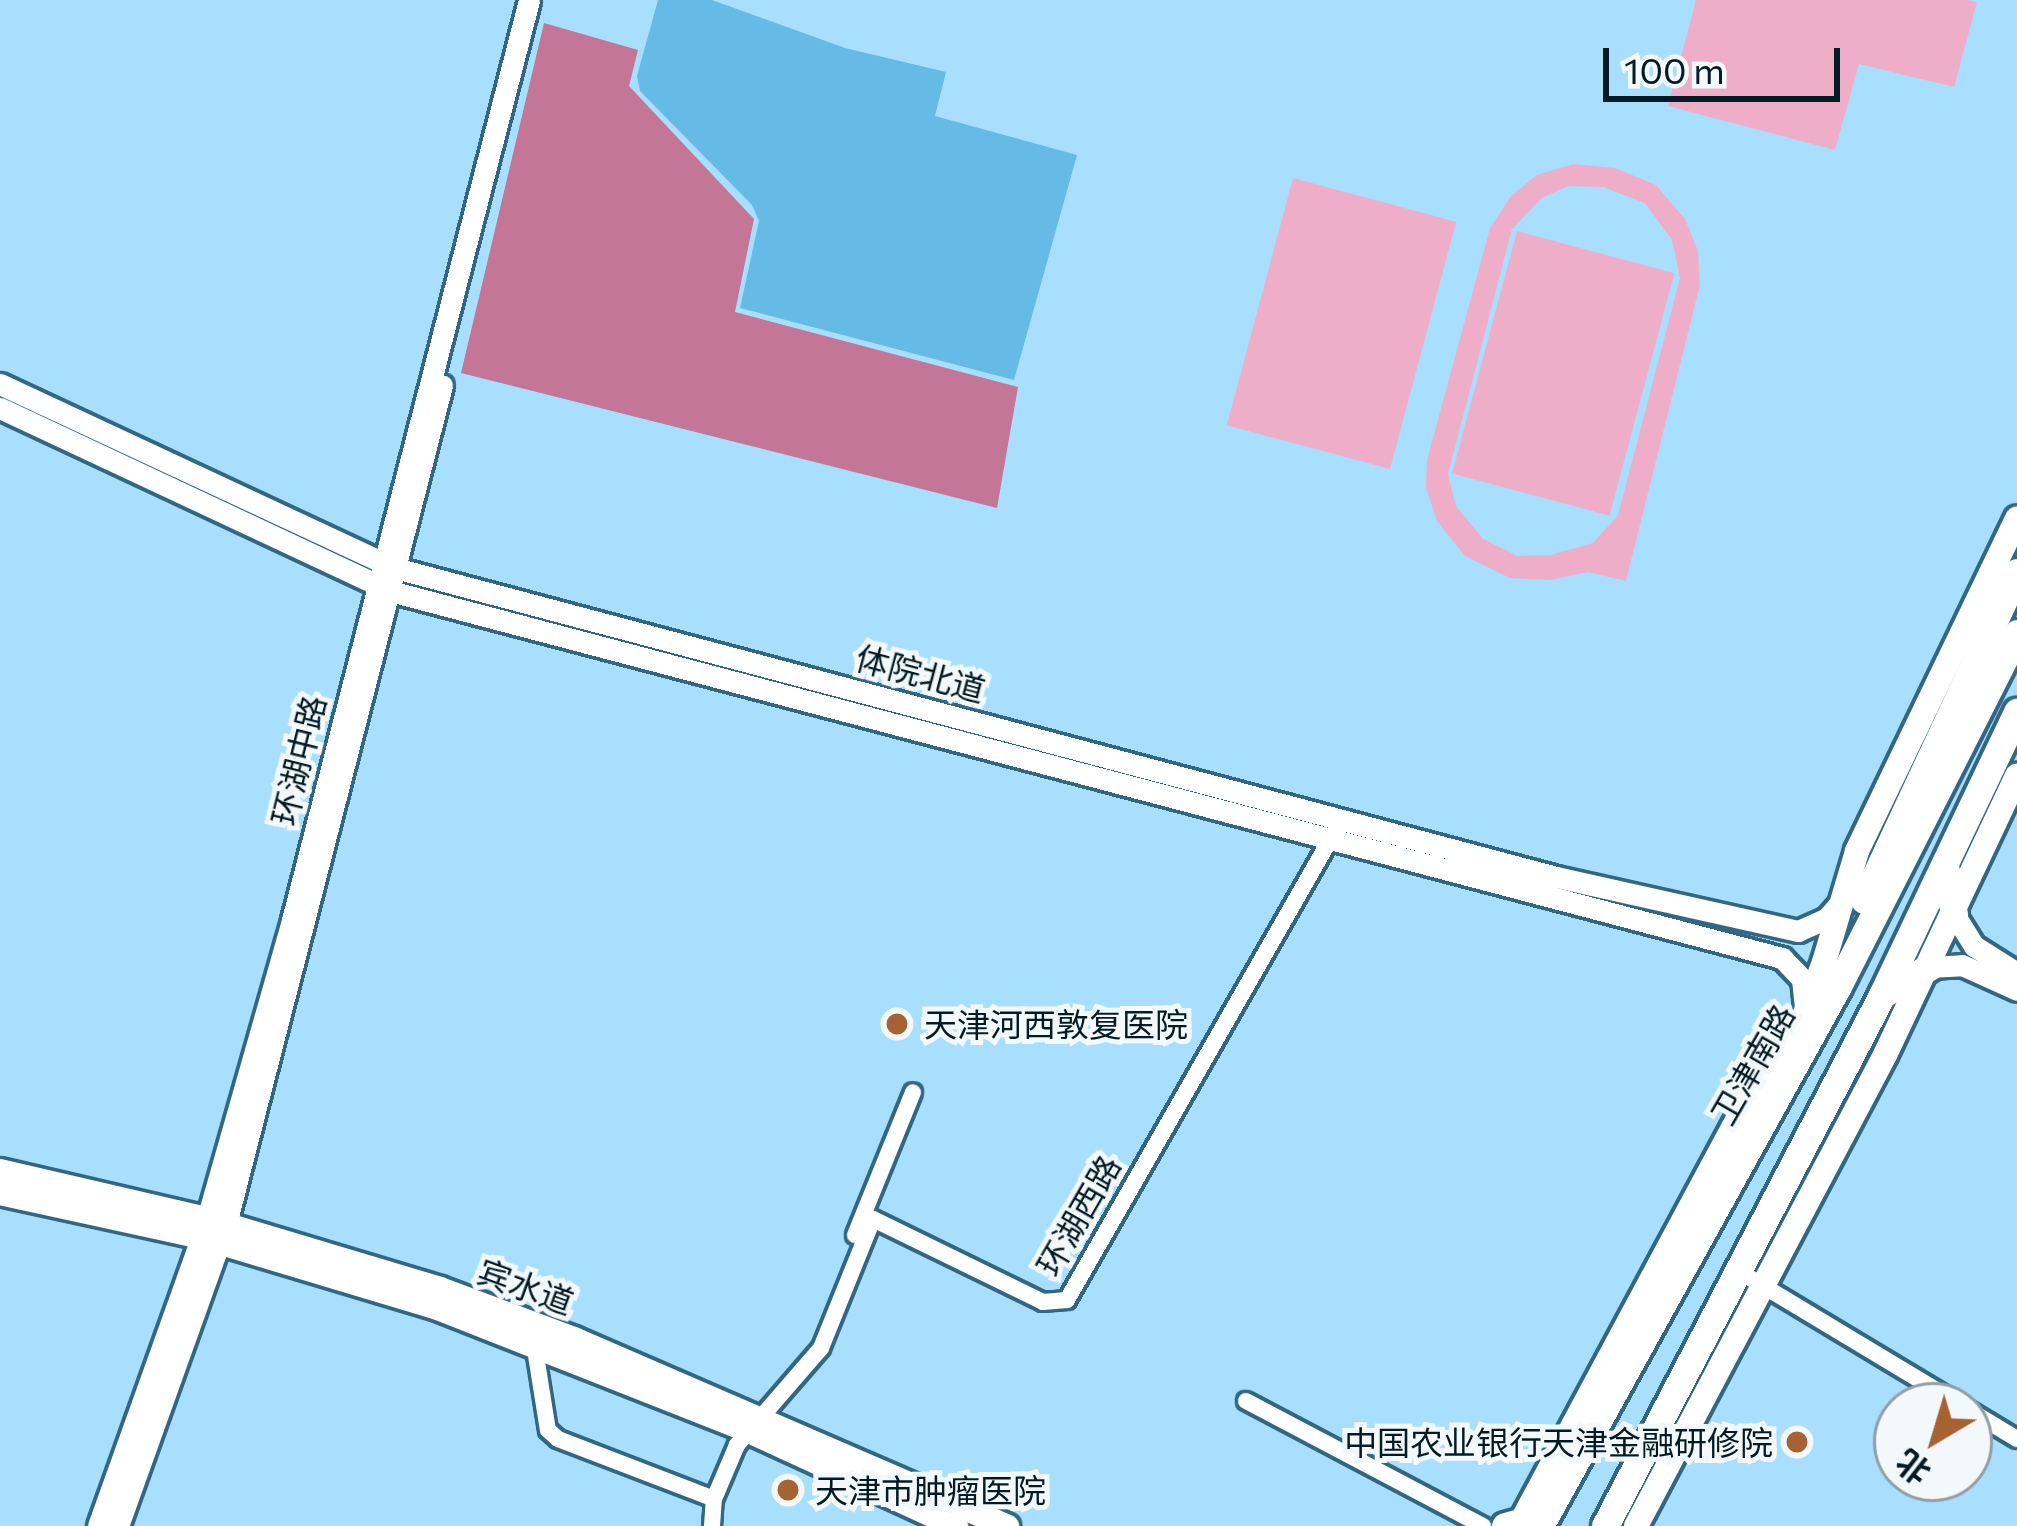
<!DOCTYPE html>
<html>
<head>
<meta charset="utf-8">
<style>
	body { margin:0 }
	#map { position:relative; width:2017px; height:1526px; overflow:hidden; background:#a8dfff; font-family:Commissioner,"Noto Sans SC",sans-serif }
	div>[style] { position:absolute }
	.green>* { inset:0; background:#efaec8; transform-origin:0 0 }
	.forest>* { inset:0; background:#c37696 }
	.water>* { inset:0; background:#65bae6 }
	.roads { filter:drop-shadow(3px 0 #316782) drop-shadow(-3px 0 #316782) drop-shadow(0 3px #316782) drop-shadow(0 -3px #316782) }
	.minor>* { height:16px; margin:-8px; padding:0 8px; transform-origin:8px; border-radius:8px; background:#fff }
	.tertiary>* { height:21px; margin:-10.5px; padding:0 10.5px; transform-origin:10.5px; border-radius:10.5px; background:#fff }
	.secondary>* { height:21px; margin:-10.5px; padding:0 10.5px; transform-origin:10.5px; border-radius:10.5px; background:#fff }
	.primary>* { height:24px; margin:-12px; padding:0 12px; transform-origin:12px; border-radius:12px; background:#fff }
	.trunk>* { height:27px; margin:-13.5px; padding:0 13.5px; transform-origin:13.5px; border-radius:13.5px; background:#fff }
	.dots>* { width:33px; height:33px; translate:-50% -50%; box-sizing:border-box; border:6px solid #f3f8fb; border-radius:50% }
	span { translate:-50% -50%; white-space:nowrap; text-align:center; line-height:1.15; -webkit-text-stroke:10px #f3f8fb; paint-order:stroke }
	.street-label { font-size:33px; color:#041a25 }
	.poi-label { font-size:33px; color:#041a25 }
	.left { translate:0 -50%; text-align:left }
	.right { translate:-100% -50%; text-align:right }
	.north { position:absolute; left:1873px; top:1382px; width:120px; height:120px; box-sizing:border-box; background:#f3f8fb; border:3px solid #939fa5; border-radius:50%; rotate:218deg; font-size:33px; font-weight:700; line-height:48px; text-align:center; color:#041a25 }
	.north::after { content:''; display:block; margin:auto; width:42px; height:54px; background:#a66233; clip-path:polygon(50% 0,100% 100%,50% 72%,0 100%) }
	.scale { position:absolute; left:1603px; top:48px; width:237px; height:54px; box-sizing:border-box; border:6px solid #041a25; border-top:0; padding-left:15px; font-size:36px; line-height:42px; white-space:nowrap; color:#041a25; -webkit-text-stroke:9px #f3f8fb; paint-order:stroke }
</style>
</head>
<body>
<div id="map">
	<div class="green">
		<div style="clip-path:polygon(1696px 0,1967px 0,1977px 2px,1954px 87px,1859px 64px,1835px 150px,1668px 106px)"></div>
		<div style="clip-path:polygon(evenodd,1573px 164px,1615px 168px,1656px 185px,1685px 219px,1698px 251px,1700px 285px,1626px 581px,1588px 572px,1550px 580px,1510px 578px,1465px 556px,1437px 521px,1426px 488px,1427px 460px,1490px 228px,1511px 196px,1537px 175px,1573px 164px,1568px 186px,1603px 187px,1645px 203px,1672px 240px,1680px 278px,1618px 515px,1593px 543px,1551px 555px,1518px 556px,1483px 539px,1456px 506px,1448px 474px,1512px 229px,1542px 198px,1568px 186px)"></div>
		<div style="left:1293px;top:178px;width:169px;height:256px;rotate:15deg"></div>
		<div style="left:1517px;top:231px;width:163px;height:251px;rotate:15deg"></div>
	</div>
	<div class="forest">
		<div style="clip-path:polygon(544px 23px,638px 50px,629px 86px,754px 219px,735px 312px,1018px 387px,997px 508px,461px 373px)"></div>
	</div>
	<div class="water">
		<div style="clip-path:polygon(658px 0,712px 0,845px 48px,946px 72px,935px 116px,1077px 155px,1014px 380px,740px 308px,759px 221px,752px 205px,640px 91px,637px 76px)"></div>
	</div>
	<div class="roads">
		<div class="minor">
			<div style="left:855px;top:1235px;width:154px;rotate:-67.9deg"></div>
			<div style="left:1740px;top:1272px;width:260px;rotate:31deg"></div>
			<div style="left:534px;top:1343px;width:88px;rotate:80.9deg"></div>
			<div style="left:548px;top:1430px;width:13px;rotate:42deg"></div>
			<div style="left:558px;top:1439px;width:167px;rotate:21deg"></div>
			<div style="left:1246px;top:1401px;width:268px;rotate:27.8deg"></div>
			<div style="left:1969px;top:1410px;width:56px;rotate:31.1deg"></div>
			<div style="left:712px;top:1526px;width:27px;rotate:-86deg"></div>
			<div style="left:714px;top:1499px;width:59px;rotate:-66.9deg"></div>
			<div style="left:737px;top:1445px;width:128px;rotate:-49.1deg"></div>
			<div style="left:821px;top:1348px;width:139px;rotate:-68deg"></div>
			<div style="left:873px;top:1219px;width:189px;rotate:26deg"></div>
			<div style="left:1043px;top:1302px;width:24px;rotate:-5deg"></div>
			<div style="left:1067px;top:1300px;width:554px;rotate:-60.24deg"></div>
		</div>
		<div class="tertiary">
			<div style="left:0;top:384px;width:436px;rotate:25deg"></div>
			<div style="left:395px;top:568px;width:1201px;rotate:14.9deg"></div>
			<div style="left:1556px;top:877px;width:248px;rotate:12.6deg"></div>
			<div style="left:1798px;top:931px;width:32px;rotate:-24deg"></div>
			<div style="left:1827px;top:918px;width:23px;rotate:-49deg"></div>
			<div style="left:0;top:408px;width:431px;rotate:25.1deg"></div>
			<div style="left:390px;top:591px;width:1440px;rotate:14.77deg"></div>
			<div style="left:1782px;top:958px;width:29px;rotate:46deg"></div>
			<div style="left:1802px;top:979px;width:31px;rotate:84deg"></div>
			<div style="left:1954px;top:914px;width:38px;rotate:58deg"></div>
			<div style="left:1974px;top:946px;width:51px;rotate:32.1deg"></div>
			<div style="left:1929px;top:967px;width:33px;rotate:-3deg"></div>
			<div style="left:1962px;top:965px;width:60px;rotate:24.4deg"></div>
		</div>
		<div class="secondary">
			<div style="left:98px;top:1526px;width:311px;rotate:-70.3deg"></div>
			<div style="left:203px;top:1233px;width:325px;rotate:-74.1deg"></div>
			<div style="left:292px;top:920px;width:950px;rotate:-75.55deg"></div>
			<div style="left:118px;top:1526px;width:321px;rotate:-70.3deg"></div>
			<div style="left:226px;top:1224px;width:866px;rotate:-75.56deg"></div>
		</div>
		<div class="primary">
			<div style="left:1787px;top:1062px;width:107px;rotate:-69.7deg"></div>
			<div style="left:1824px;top:962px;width:116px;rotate:-73.4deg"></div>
			<div style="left:1857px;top:851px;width:369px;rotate:-64.3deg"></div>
			<div style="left:0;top:1171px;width:212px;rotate:13.1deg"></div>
			<div style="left:207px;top:1219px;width:243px;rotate:16.7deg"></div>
			<div style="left:440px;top:1289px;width:143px;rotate:20.5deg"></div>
			<div style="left:574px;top:1339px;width:472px;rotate:23.4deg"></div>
			<div style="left:0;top:1193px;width:206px;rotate:12.3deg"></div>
			<div style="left:201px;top:1237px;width:244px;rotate:16.7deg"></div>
			<div style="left:435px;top:1307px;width:338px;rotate:21.5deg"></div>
			<div style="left:749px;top:1431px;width:228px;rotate:24.7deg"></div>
			<div style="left:1519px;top:1526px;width:566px;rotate:-61.76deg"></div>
			<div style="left:1636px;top:1526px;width:533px;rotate:-62.14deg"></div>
			<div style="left:1885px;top:1055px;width:309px;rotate:-64.7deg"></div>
		</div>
		<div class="trunk">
			<div style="left:1945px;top:866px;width:49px;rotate:79.4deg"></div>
			<div style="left:1864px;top:900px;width:362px;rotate:-65deg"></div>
			<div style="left:1882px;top:995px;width:55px;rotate:-30.8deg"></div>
			<div style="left:1505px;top:1526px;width:42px;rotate:-15deg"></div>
			<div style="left:1540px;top:1526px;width:615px;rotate:-61.1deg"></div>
			<div style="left:1837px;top:988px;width:398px;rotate:-63.1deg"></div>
			<div style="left:1605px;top:1526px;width:599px;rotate:-62.45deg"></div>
			<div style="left:1882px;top:995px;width:314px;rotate:-64.5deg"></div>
		</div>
	</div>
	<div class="dots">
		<div style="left:897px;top:1024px;background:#a66233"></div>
		<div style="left:1797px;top:1442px;background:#a66233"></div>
		<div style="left:788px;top:1490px;background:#a66233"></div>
	</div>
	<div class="street-label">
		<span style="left:921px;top:673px;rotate:15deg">体院北道</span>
		<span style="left:298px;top:760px;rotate:-76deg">环湖中路</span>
		<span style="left:1752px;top:1064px;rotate:-60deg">卫津南路</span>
		<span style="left:1078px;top:1215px;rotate:-60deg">环湖西路</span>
		<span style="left:526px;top:1286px;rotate:20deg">宾水道</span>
	</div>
	<div class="poi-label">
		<span class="left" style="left:924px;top:1024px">天津河西敦复医院</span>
		<span class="right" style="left:1773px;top:1442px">中国农业银行天津金融研修院</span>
		<span class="left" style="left:815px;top:1490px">天津市肿瘤医院</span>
	</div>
	<div class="north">北</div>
	<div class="scale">100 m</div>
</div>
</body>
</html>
